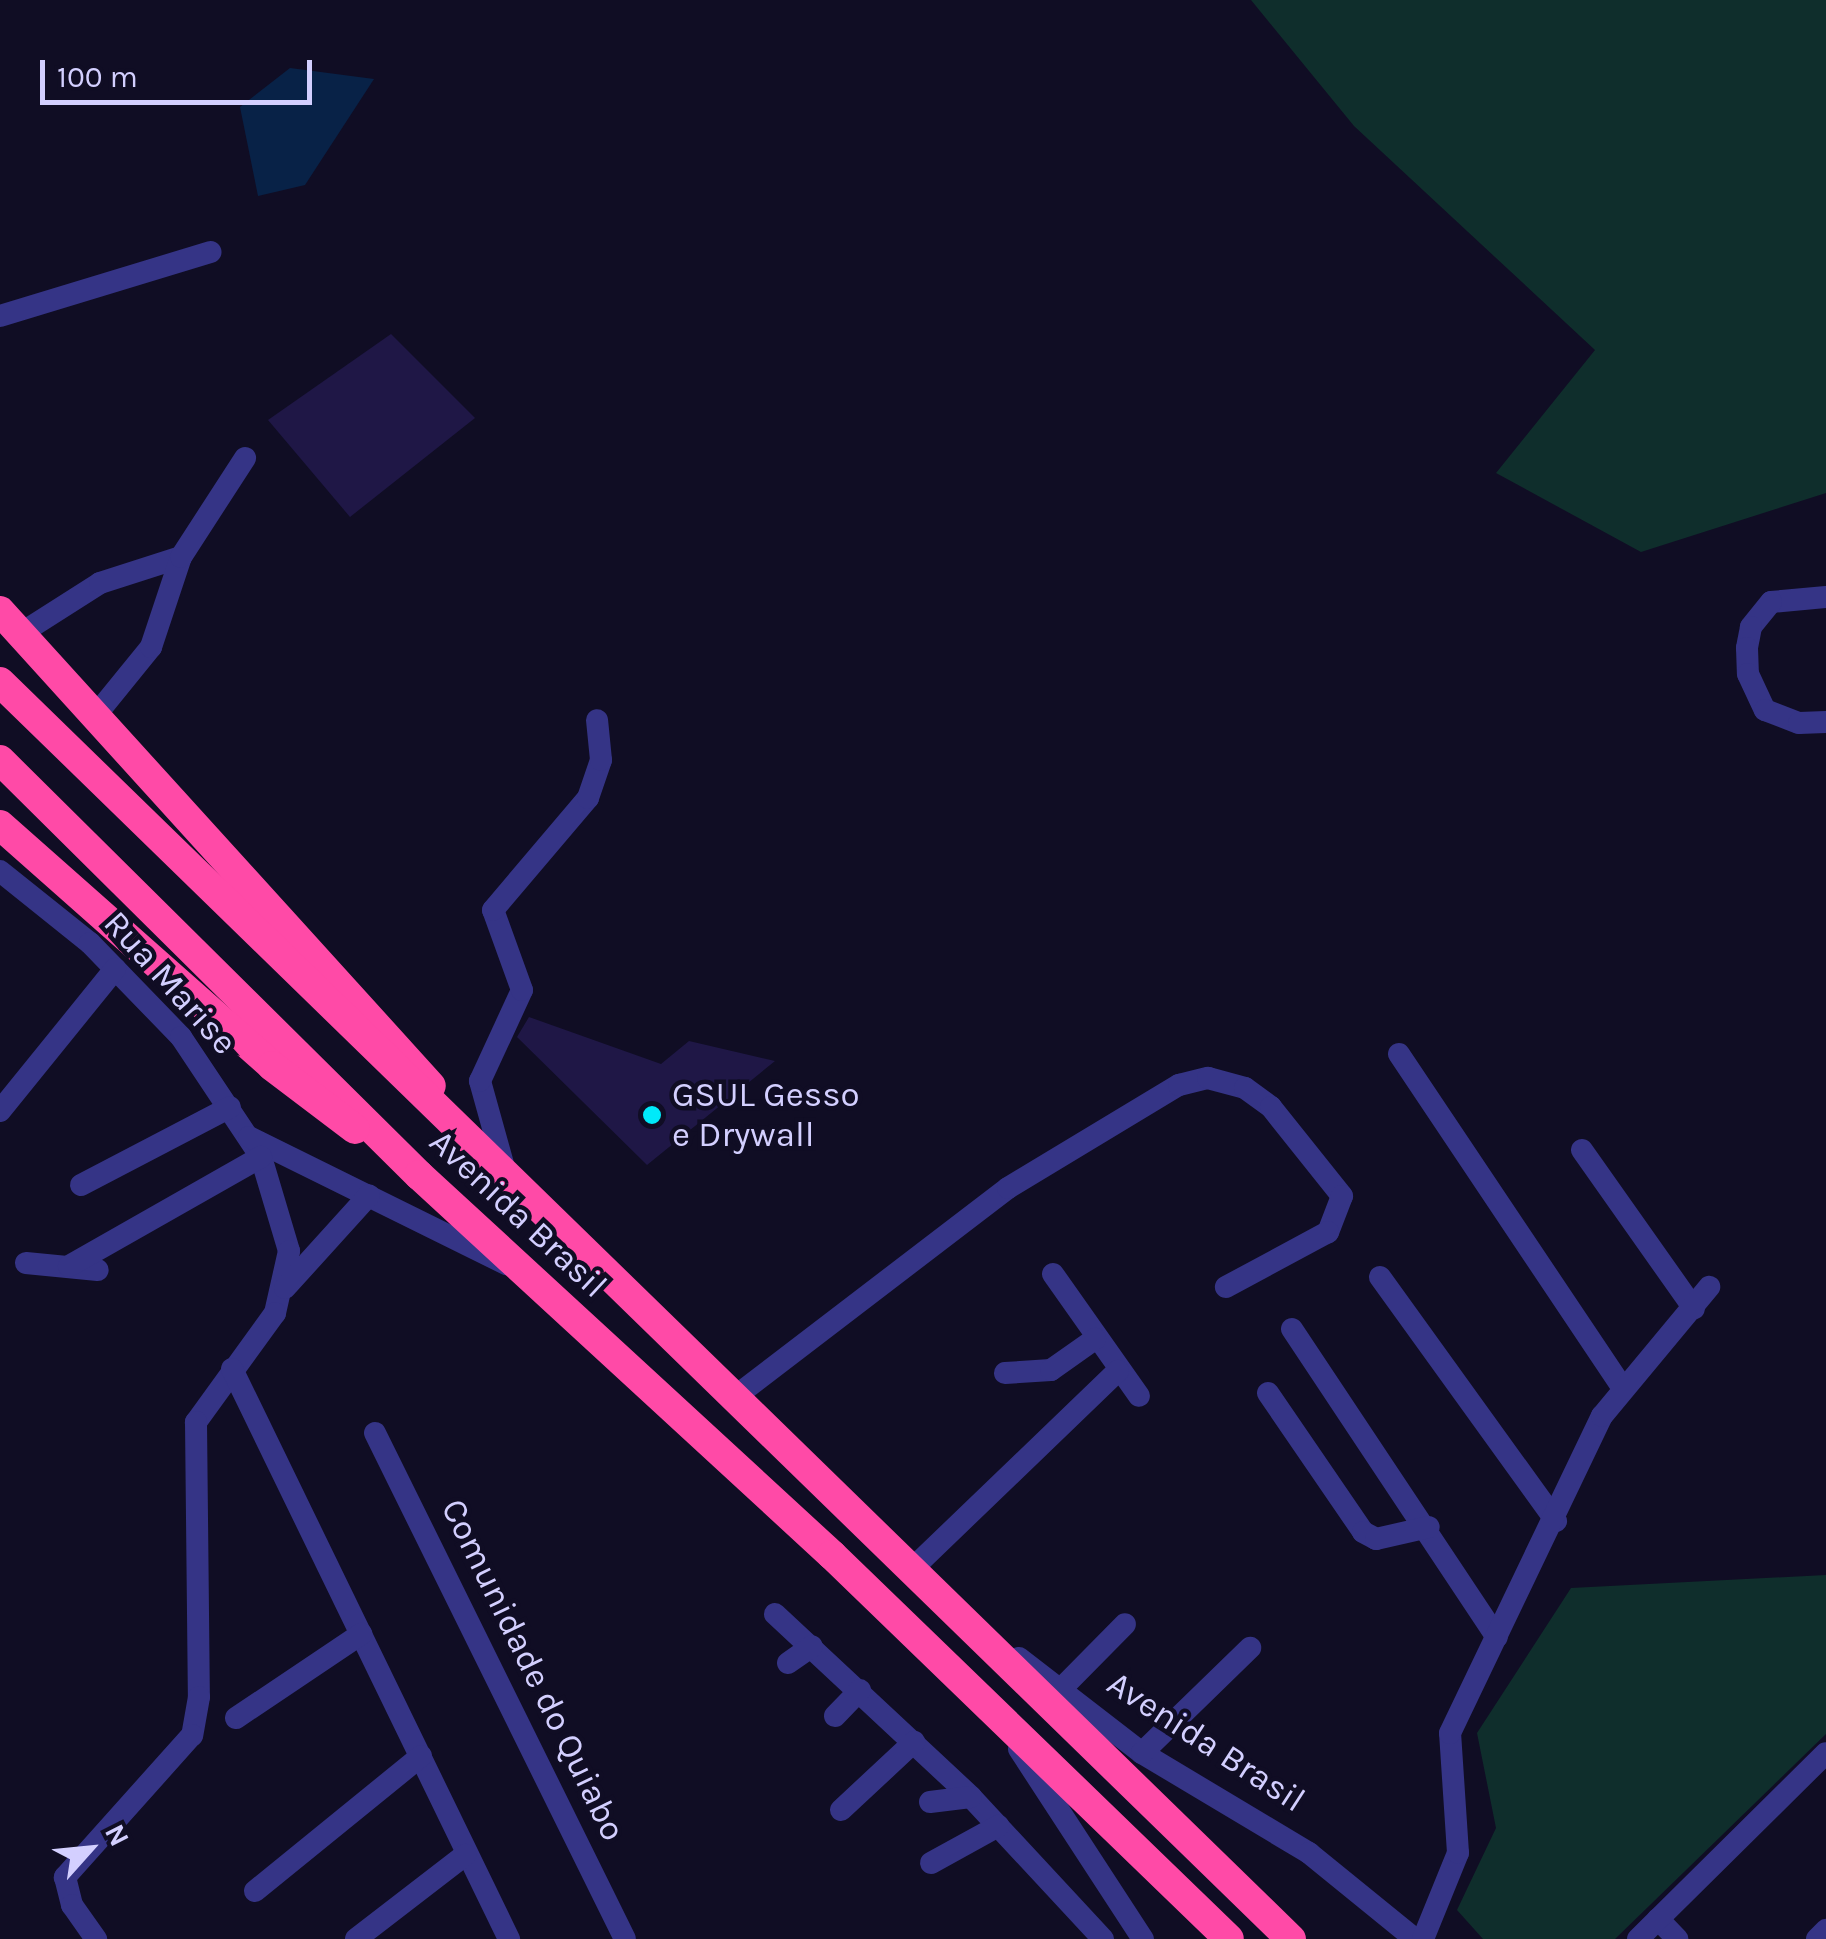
<!DOCTYPE html>
<html>
<head>
<meta charset="utf-8">
<style>
	body { margin:0 }
	#map { position:relative; width:1826px; height:1939px; overflow:hidden; background:#100d24; font-family:Karla,sans-serif }
	div>[style] { position:absolute }
	.green>* { inset:0; background:#0f2e2c }
	.water>* { inset:0; background:#082247 }
	.building>* { inset:0; background:#1f1746 }
	.minor>* { height:22px; margin:-11px; padding:0 11px; transform-origin:11px; border-radius:11px; background:#353486 }
	.highway>* { height:30px; margin:-15px; padding:0 15px; transform-origin:15px; border-radius:15px; background:#ff4aa7 }
	.dots>* { width:28px; height:28px; translate:-50% -50%; box-sizing:border-box; border:5px solid #100d24; border-radius:50% }
	span { translate:-50% -50%; white-space:nowrap; text-align:center; line-height:1.15; -webkit-text-stroke:9px #100d24; paint-order:stroke }
	.street-label { font-size:35px; color:#d3cfff }
	.poi-label { font-size:35px; color:#d3cfff }
	.left { translate:0 -50%; text-align:left }
	.north { position:absolute; left:40px; top:1799px; width:100px; height:100px; -webkit-text-stroke:8px #100d24; paint-order:stroke; rotate:63deg; font-size:28px; font-weight:700; line-height:40px; text-align:center; color:#d3cfff }
	.north::after { content:''; display:block; margin:auto; width:35px; height:45px; background:#d3cfff; clip-path:polygon(50% 0,100% 100%,50% 72%,0 100%) }
	.scale { position:absolute; left:40px; top:60px; width:272px; height:45px; box-sizing:border-box; border:5px solid #d3cfff; border-top:0; padding-left:12px; font-size:30px; line-height:35px; white-space:nowrap; color:#d3cfff; -webkit-text-stroke:8px #100d24; paint-order:stroke }
</style>
</head>
<body>
<div id="map">
	<div class="green">
		<div style="clip-path:polygon(1251px 0,1826px 0,1826px 493px,1641px 552px,1496px 473px,1595px 350px,1354px 126px)"></div>
		<div style="clip-path:polygon(1826px 1575px,1826px 1734px,1615px 1939px,1483px 1939px,1457px 1910px,1496px 1828px,1477px 1733px,1571px 1588px)"></div>
	</div>
	<div class="water">
		<div style="clip-path:polygon(290px 68px,374px 79px,305px 185px,258px 196px,240px 107px)"></div>
	</div>
	<div class="building">
		<div style="clip-path:polygon(391px 334px,475px 418px,350px 517px,268px 420px)"></div>
		<div style="clip-path:polygon(529px 1017px,661px 1064px,689px 1041px,775px 1061px,647px 1165px,517px 1037px)"></div>
	</div>
	<div class="minor">
		<div style="left:0;top:316px;width:220px;rotate:-16.9deg"></div>
		<div style="left:1826px;top:597px;width:55px;rotate:174.8deg"></div>
		<div style="left:1771px;top:602px;width:32px;rotate:129deg"></div>
		<div style="left:1751px;top:627px;width:21px;rotate:101deg"></div>
		<div style="left:1747px;top:648px;width:26px;rotate:88deg"></div>
		<div style="left:1748px;top:674px;width:40px;rotate:65deg"></div>
		<div style="left:1765px;top:710px;width:36px;rotate:21deg"></div>
		<div style="left:1799px;top:723px;width:27px;rotate:-2deg"></div>
		<div style="left:20px;top:634px;width:95px;rotate:-32.5deg"></div>
		<div style="left:100px;top:583px;width:85px;rotate:-17.8deg"></div>
		<div style="left:95px;top:716px;width:89px;rotate:-50.9deg"></div>
		<div style="left:151px;top:647px;width:95px;rotate:-71.6deg"></div>
		<div style="left:181px;top:557px;width:118px;rotate:-57.1deg"></div>
		<div style="left:0;top:871px;width:115px;rotate:38.7deg"></div>
		<div style="left:90px;top:943px;width:131px;rotate:45.9deg"></div>
		<div style="left:181px;top:1037px;width:144px;rotate:56.3deg"></div>
		<div style="left:261px;top:1157px;width:98px;rotate:73.4deg"></div>
		<div style="left:289px;top:1251px;width:64px;rotate:102.7deg"></div>
		<div style="left:275px;top:1313px;width:135px;rotate:125.9deg"></div>
		<div style="left:196px;top:1422px;width:275px;rotate:89.4deg"></div>
		<div style="left:199px;top:1697px;width:39px;rotate:100deg"></div>
		<div style="left:192px;top:1735px;width:191px;rotate:131.8deg"></div>
		<div style="left:65px;top:1877px;width:29px;rotate:76deg"></div>
		<div style="left:72px;top:1905px;width:42px;rotate:54.8deg"></div>
		<div style="left:1399px;top:1054px;width:401px;rotate:56.2deg"></div>
		<div style="left:0;top:1111px;width:183px;rotate:-51deg"></div>
		<div style="left:249px;top:1137px;width:287px;rotate:26.3deg"></div>
		<div style="left:1582px;top:1150px;width:194px;rotate:54.8deg"></div>
		<div style="left:508px;top:1182px;width:105px;rotate:-105.5deg"></div>
		<div style="left:480px;top:1081px;width:100px;rotate:-65.2deg"></div>
		<div style="left:522px;top:990px;width:85px;rotate:-109.9deg"></div>
		<div style="left:493px;top:910px;width:147px;rotate:-49.7deg"></div>
		<div style="left:588px;top:798px;width:40px;rotate:-71.1deg"></div>
		<div style="left:601px;top:760px;width:40px;rotate:-95.7deg"></div>
		<div style="left:81px;top:1185px;width:168px;rotate:-27.6deg"></div>
		<div style="left:26px;top:1263px;width:72px;rotate:5.6deg"></div>
		<div style="left:69px;top:1266px;width:221px;rotate:-29.6deg"></div>
		<div style="left:1053px;top:1274px;width:149px;rotate:54.8deg"></div>
		<div style="left:1380px;top:1277px;width:301px;rotate:54.2deg"></div>
		<div style="left:285px;top:1288px;width:125px;rotate:-47.9deg"></div>
		<div style="left:1292px;top:1329px;width:370px;rotate:56.4deg"></div>
		<div style="left:232px;top:1369px;width:634px;rotate:64.08deg"></div>
		<div style="left:1005px;top:1373px;width:46px;rotate:-3.7deg"></div>
		<div style="left:1051px;top:1370px;width:54px;rotate:-35.2deg"></div>
		<div style="left:1268px;top:1393px;width:168px;rotate:55.6deg"></div>
		<div style="left:1363px;top:1532px;width:15px;rotate:28deg"></div>
		<div style="left:1376px;top:1539px;width:54px;rotate:-12.8deg"></div>
		<div style="left:732px;top:1399px;width:347px;rotate:-37.4deg"></div>
		<div style="left:1008px;top:1188px;width:200px;rotate:-31.1deg"></div>
		<div style="left:1179px;top:1085px;width:30px;rotate:-14deg"></div>
		<div style="left:1208px;top:1078px;width:38px;rotate:15deg"></div>
		<div style="left:1245px;top:1088px;width:32px;rotate:36deg"></div>
		<div style="left:1271px;top:1107px;width:114px;rotate:51.4deg"></div>
		<div style="left:1342px;top:1196px;width:39px;rotate:111deg"></div>
		<div style="left:1328px;top:1232px;width:116px;rotate:151.7deg"></div>
		<div style="left:375px;top:1433px;width:564px;rotate:63.71deg"></div>
		<div style="left:912px;top:1569px;width:286px;rotate:-43.9deg"></div>
		<div style="left:775px;top:1614px;width:268px;rotate:43deg"></div>
		<div style="left:971px;top:1797px;width:194px;rotate:47.1deg"></div>
		<div style="left:1019px;top:1658px;width:155px;rotate:37.7deg"></div>
		<div style="left:1142px;top:1753px;width:195px;rotate:30.9deg"></div>
		<div style="left:1309px;top:1853px;width:136px;rotate:39.1deg"></div>
		<div style="left:788px;top:1663px;width:29px;rotate:-35deg"></div>
		<div style="left:1061px;top:1689px;width:91px;rotate:-45.4deg"></div>
		<div style="left:835px;top:1716px;width:36px;rotate:-46deg"></div>
		<div style="left:236px;top:1718px;width:151px;rotate:-33.9deg"></div>
		<div style="left:1019px;top:1749px;width:227px;rotate:56.9deg"></div>
		<div style="left:1142px;top:1753px;width:151px;rotate:-44.2deg"></div>
		<div style="left:930px;top:1802px;width:41px;rotate:-7deg"></div>
		<div style="left:841px;top:1810px;width:100px;rotate:-43deg"></div>
		<div style="left:931px;top:1863px;width:77px;rotate:-28.9deg"></div>
		<div style="left:255px;top:1891px;width:214px;rotate:-39.1deg"></div>
		<div style="left:1658px;top:1919px;width:28px;rotate:46deg"></div>
		<div style="left:356px;top:1939px;width:138px;rotate:-37.6deg"></div>
		<div style="left:1423px;top:1939px;width:93px;rotate:-67.9deg"></div>
		<div style="left:1458px;top:1853px;width:120px;rotate:-93.8deg"></div>
		<div style="left:1450px;top:1733px;width:352px;rotate:-64.4deg"></div>
		<div style="left:1602px;top:1416px;width:168px;rotate:-50.3deg"></div>
		<div style="left:1638px;top:1939px;width:264px;rotate:-44.7deg"></div>
		<div style="left:1817px;top:1939px;width:13px;rotate:-45deg"></div>
	</div>
	<div class="highway">
		<div style="left:0;top:611px;width:641px;rotate:47.78deg"></div>
		<div style="left:0;top:682px;width:1802px;rotate:44.24deg"></div>
		<div style="left:0;top:760px;width:590px;rotate:44.73deg"></div>
		<div style="left:419px;top:1175px;width:561px;rotate:42.62deg"></div>
		<div style="left:832px;top:1555px;width:552px;rotate:44.05deg"></div>
		<div style="left:0;top:825px;width:363px;rotate:41.5deg"></div>
		<div style="left:272px;top:1066px;width:104px;rotate:37.2deg"></div>
	</div>
	<div class="dots">
		<div style="left:652px;top:1115px;background:#00eafa"></div>
	</div>
	<div class="street-label">
		<span style="left:170px;top:983px;rotate:48deg">Rua Marise</span>
		<span style="left:518px;top:1214px;rotate:43deg">Avenida Brasil</span>
		<span style="left:533px;top:1670px;rotate:64deg">Comunidade do Quiabo</span>
		<span style="left:1206px;top:1742px;rotate:33deg">Avenida Brasil</span>
	</div>
	<div class="poi-label">
		<span class="left" style="left:672px;top:1115px">GSUL Gesso<br>e Drywall</span>
	</div>
	<div class="north">N</div>
	<div class="scale">100 m</div>
</div>
</body>
</html>
